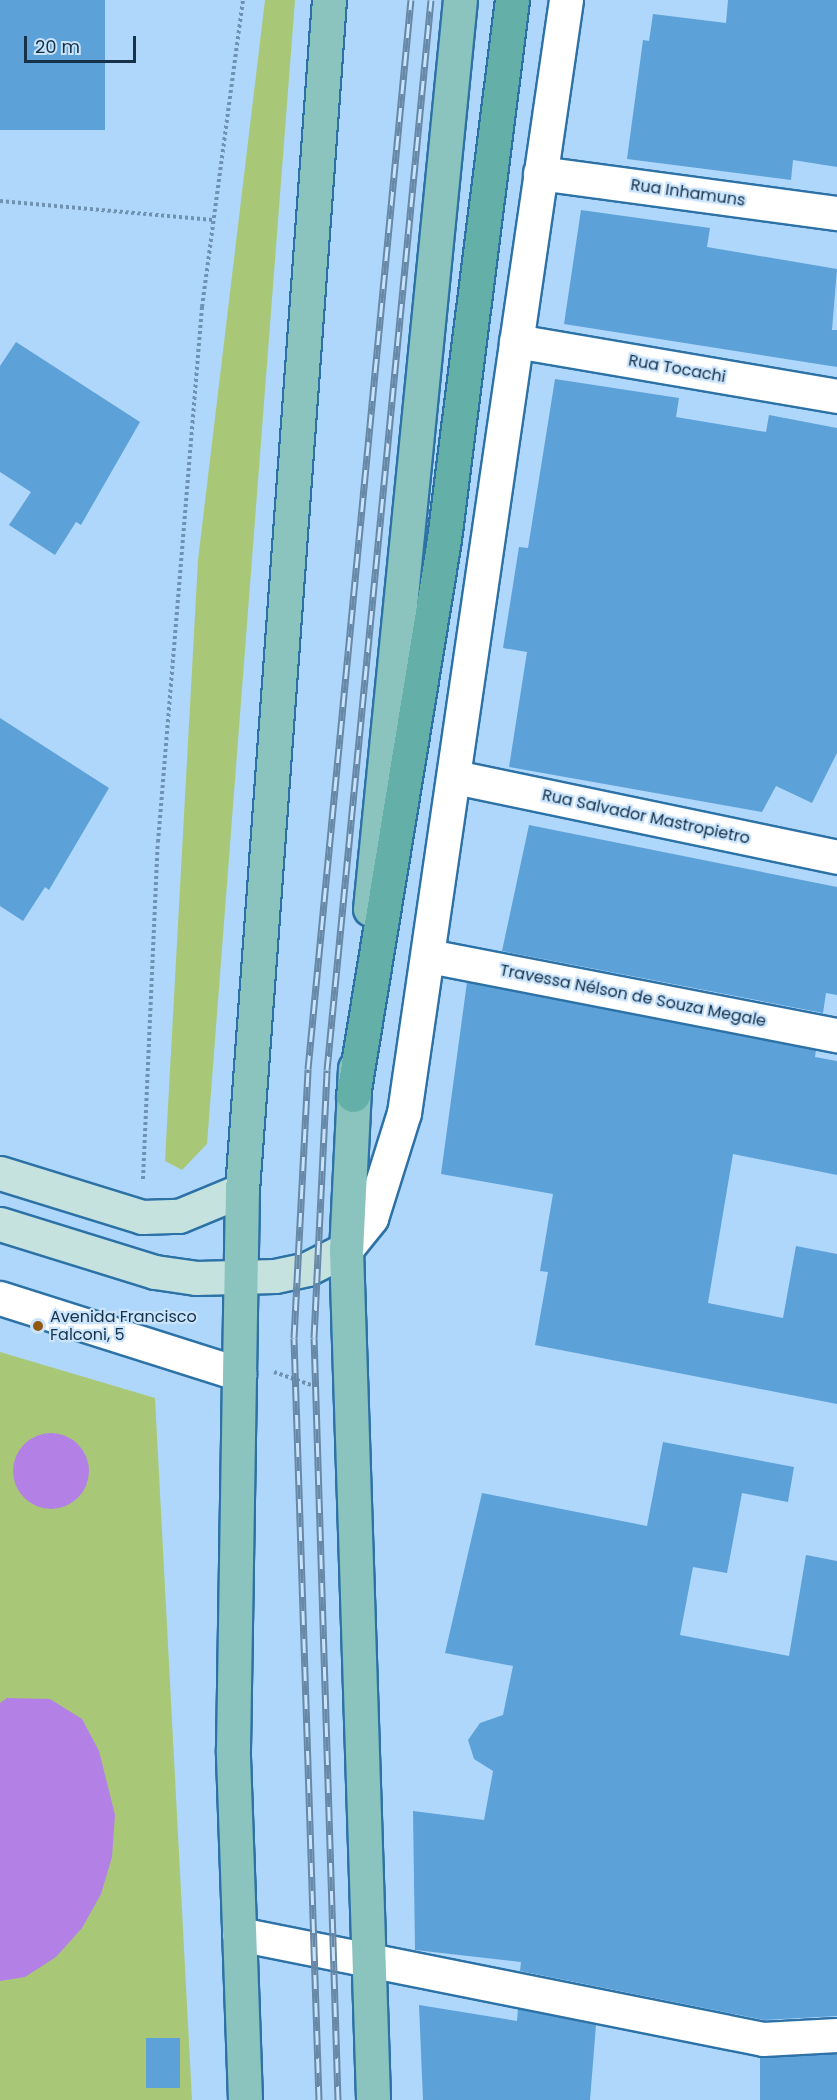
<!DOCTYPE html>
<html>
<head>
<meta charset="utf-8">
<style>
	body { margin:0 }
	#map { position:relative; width:837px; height:2100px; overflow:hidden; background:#afd7fb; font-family:Poppins,sans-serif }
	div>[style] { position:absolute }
	.green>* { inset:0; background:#a9c877 }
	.water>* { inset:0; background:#b380e6 }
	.round { border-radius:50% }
	.building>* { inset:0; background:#5da1d9; transform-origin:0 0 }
	.path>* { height:4px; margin-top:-2px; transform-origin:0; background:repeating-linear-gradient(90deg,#6f92b1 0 3px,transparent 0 6px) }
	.roads { filter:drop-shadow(2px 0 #2d72a7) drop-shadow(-2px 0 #2d72a7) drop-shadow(0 2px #2d72a7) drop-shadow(0 -2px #2d72a7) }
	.minor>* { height:33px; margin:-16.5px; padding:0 16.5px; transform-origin:16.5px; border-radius:16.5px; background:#fff }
	.secondary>* { height:33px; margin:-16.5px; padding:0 16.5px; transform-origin:16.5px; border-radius:16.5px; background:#c5e2df }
	.primary>* { height:33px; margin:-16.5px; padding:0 16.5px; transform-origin:16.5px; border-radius:16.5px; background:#8bc4be }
	.trunk>* { height:33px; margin:-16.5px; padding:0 16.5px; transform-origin:16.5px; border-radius:16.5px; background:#64b0a8 }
	.rail>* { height:7px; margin-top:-3.5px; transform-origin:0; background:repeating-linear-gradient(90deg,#c8e3fb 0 14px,#6789a7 0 28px); box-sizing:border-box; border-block:2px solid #6789a7 }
	.dots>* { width:16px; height:16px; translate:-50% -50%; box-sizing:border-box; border:3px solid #c8e3fb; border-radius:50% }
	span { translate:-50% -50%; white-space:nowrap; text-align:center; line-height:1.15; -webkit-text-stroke:4.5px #c8e3fb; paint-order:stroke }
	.street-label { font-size:16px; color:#163249 }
	.poi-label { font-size:16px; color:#163249 }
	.left { translate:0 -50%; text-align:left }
	.scale { position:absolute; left:24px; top:36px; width:112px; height:27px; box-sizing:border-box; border:3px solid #163249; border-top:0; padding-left:8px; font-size:18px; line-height:21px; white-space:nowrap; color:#163249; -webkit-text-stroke:4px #c8e3fb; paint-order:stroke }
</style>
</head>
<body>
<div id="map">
	<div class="green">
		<div style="clip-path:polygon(265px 0,295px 0,207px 1144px,182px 1170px,165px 1161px,198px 560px)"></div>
		<div style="clip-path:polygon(0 1352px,155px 1398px,192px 2100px,0 2100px)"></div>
	</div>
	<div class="water">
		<div class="round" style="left:13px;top:1433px;width:76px;height:76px"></div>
		<div style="clip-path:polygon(7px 1698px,50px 1699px,82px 1719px,99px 1751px,115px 1815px,112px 1857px,101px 1894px,82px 1928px,56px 1957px,25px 1977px,0 1981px,0 1703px)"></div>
	</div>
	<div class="building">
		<div style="left:0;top:0;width:105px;height:130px"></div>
		<div style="clip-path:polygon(728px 0,837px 0,837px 167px,793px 160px,791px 180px,627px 159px,643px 40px,649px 41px,653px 14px,726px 23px)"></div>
		<div style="clip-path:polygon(581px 210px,710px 228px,707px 247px,837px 269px,832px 330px,837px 330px,837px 367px,564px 324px)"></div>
		<div style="clip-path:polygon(16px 342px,140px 422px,81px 525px,76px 522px,55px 555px,9px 525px,31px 492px,0 472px,0 366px)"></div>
		<div style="clip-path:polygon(555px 379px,679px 398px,676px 417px,766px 432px,769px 415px,837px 428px,837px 753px,812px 803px,776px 786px,762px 812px,509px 767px,527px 652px,503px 648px,519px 547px,528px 548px)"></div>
		<div style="clip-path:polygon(0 718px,109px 788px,49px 890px,45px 887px,23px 921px,0 906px)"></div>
		<div style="clip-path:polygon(529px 825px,837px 887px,837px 995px,826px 993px,823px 1013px,502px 951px)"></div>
		<div style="clip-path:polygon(467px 982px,816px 1050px,815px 1057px,837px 1061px,837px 1175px,733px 1154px,708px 1303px,783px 1318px,796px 1246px,837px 1254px,837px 1404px,535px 1345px,548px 1272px,540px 1271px,553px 1194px,441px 1174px)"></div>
		<div style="clip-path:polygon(663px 1442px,794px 1467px,788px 1502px,742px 1493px,727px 1573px,693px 1567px,680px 1635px,789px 1656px,806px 1555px,837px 1561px,837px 2016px,764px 2020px,520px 1971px,521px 1962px,415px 1950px,413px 1811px,484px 1820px,493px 1771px,474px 1759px,468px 1740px,480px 1723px,503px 1715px,513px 1666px,445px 1653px,482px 1493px,647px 1526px)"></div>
		<div style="clip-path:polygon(419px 2005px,517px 2021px,518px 2009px,596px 2025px,590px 2100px,423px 2100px)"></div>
		<div style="left:146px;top:2038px;width:34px;height:50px"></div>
		<div style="left:837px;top:2054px;width:46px;height:77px;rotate:90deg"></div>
	</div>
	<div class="path">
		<div style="left:0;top:201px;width:214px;rotate:5.1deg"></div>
		<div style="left:143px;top:1179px;width:337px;rotate:-87.5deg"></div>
		<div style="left:158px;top:842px;width:537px;rotate:-85.3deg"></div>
		<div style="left:202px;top:307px;width:310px;rotate:-82.4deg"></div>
		<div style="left:274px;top:1372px;width:42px;rotate:19.3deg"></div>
	</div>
	<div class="roads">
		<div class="minor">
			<div style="left:540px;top:173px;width:300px;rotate:7.7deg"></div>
			<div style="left:516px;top:341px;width:326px;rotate:9.7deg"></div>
			<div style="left:455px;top:777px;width:390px;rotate:11.8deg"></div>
			<div style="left:429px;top:956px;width:416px;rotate:11deg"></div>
			<div style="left:346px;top:1249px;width:40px;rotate:-51deg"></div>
			<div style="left:371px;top:1218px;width:110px;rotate:-72.6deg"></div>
			<div style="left:404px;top:1113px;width:1125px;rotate:-81.72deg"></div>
			<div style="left:0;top:1298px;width:251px;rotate:17.6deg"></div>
			<div style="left:239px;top:1934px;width:534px;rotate:11.33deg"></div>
			<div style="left:763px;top:2039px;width:74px;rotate:-3.1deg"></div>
		</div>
		<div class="secondary">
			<div style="left:0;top:1173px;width:149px;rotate:17.2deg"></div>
			<div style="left:142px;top:1217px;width:37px;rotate:-2deg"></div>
			<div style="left:179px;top:1216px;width:68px;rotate:-22.4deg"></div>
			<div style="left:0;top:1224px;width:162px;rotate:17.2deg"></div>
			<div style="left:155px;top:1272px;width:41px;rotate:8.3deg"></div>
			<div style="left:196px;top:1278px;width:79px;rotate:-1.5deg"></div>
			<div style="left:275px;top:1276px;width:33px;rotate:-12deg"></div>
			<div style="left:307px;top:1269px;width:44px;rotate:-27.1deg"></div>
		</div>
		<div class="primary">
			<div style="left:370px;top:909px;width:913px;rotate:-84.35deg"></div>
			<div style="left:355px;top:1068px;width:181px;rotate:92.8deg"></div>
			<div style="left:346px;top:1249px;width:851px;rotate:88.18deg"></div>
			<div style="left:245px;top:2100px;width:351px;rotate:-92deg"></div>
			<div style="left:233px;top:1749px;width:559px;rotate:-89.08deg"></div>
			<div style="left:242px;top:1190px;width:1193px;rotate:-85.82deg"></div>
		</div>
		<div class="trunk">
			<div style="left:353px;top:1095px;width:563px;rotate:-80.7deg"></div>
			<div style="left:444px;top:539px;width:543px;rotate:-82.81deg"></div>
		</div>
	</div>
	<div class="rail">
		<div style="left:319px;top:2100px;width:762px;rotate:-91.88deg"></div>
		<div style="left:294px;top:1338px;width:269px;rotate:-87deg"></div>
		<div style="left:308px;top:1069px;width:1074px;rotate:-84.5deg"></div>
		<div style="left:338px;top:2100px;width:762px;rotate:-91.8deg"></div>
		<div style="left:314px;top:1338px;width:268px;rotate:-87.2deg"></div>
		<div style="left:327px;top:1070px;width:1075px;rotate:-84.45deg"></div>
	</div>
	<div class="dots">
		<div style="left:38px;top:1326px;background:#905811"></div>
	</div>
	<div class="street-label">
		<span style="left:688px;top:193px;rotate:8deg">Rua Inhamuns</span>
		<span style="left:677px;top:369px;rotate:10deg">Rua Tocachi</span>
		<span style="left:646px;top:817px;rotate:12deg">Rua Salvador Mastropietro</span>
		<span style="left:633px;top:996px;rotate:11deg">Travessa Nélson de Souza Megale</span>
	</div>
	<div class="poi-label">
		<span class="left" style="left:50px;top:1326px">Avenida Francisco<br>Falconi, 5</span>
	</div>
	<div class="scale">20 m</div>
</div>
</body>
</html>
